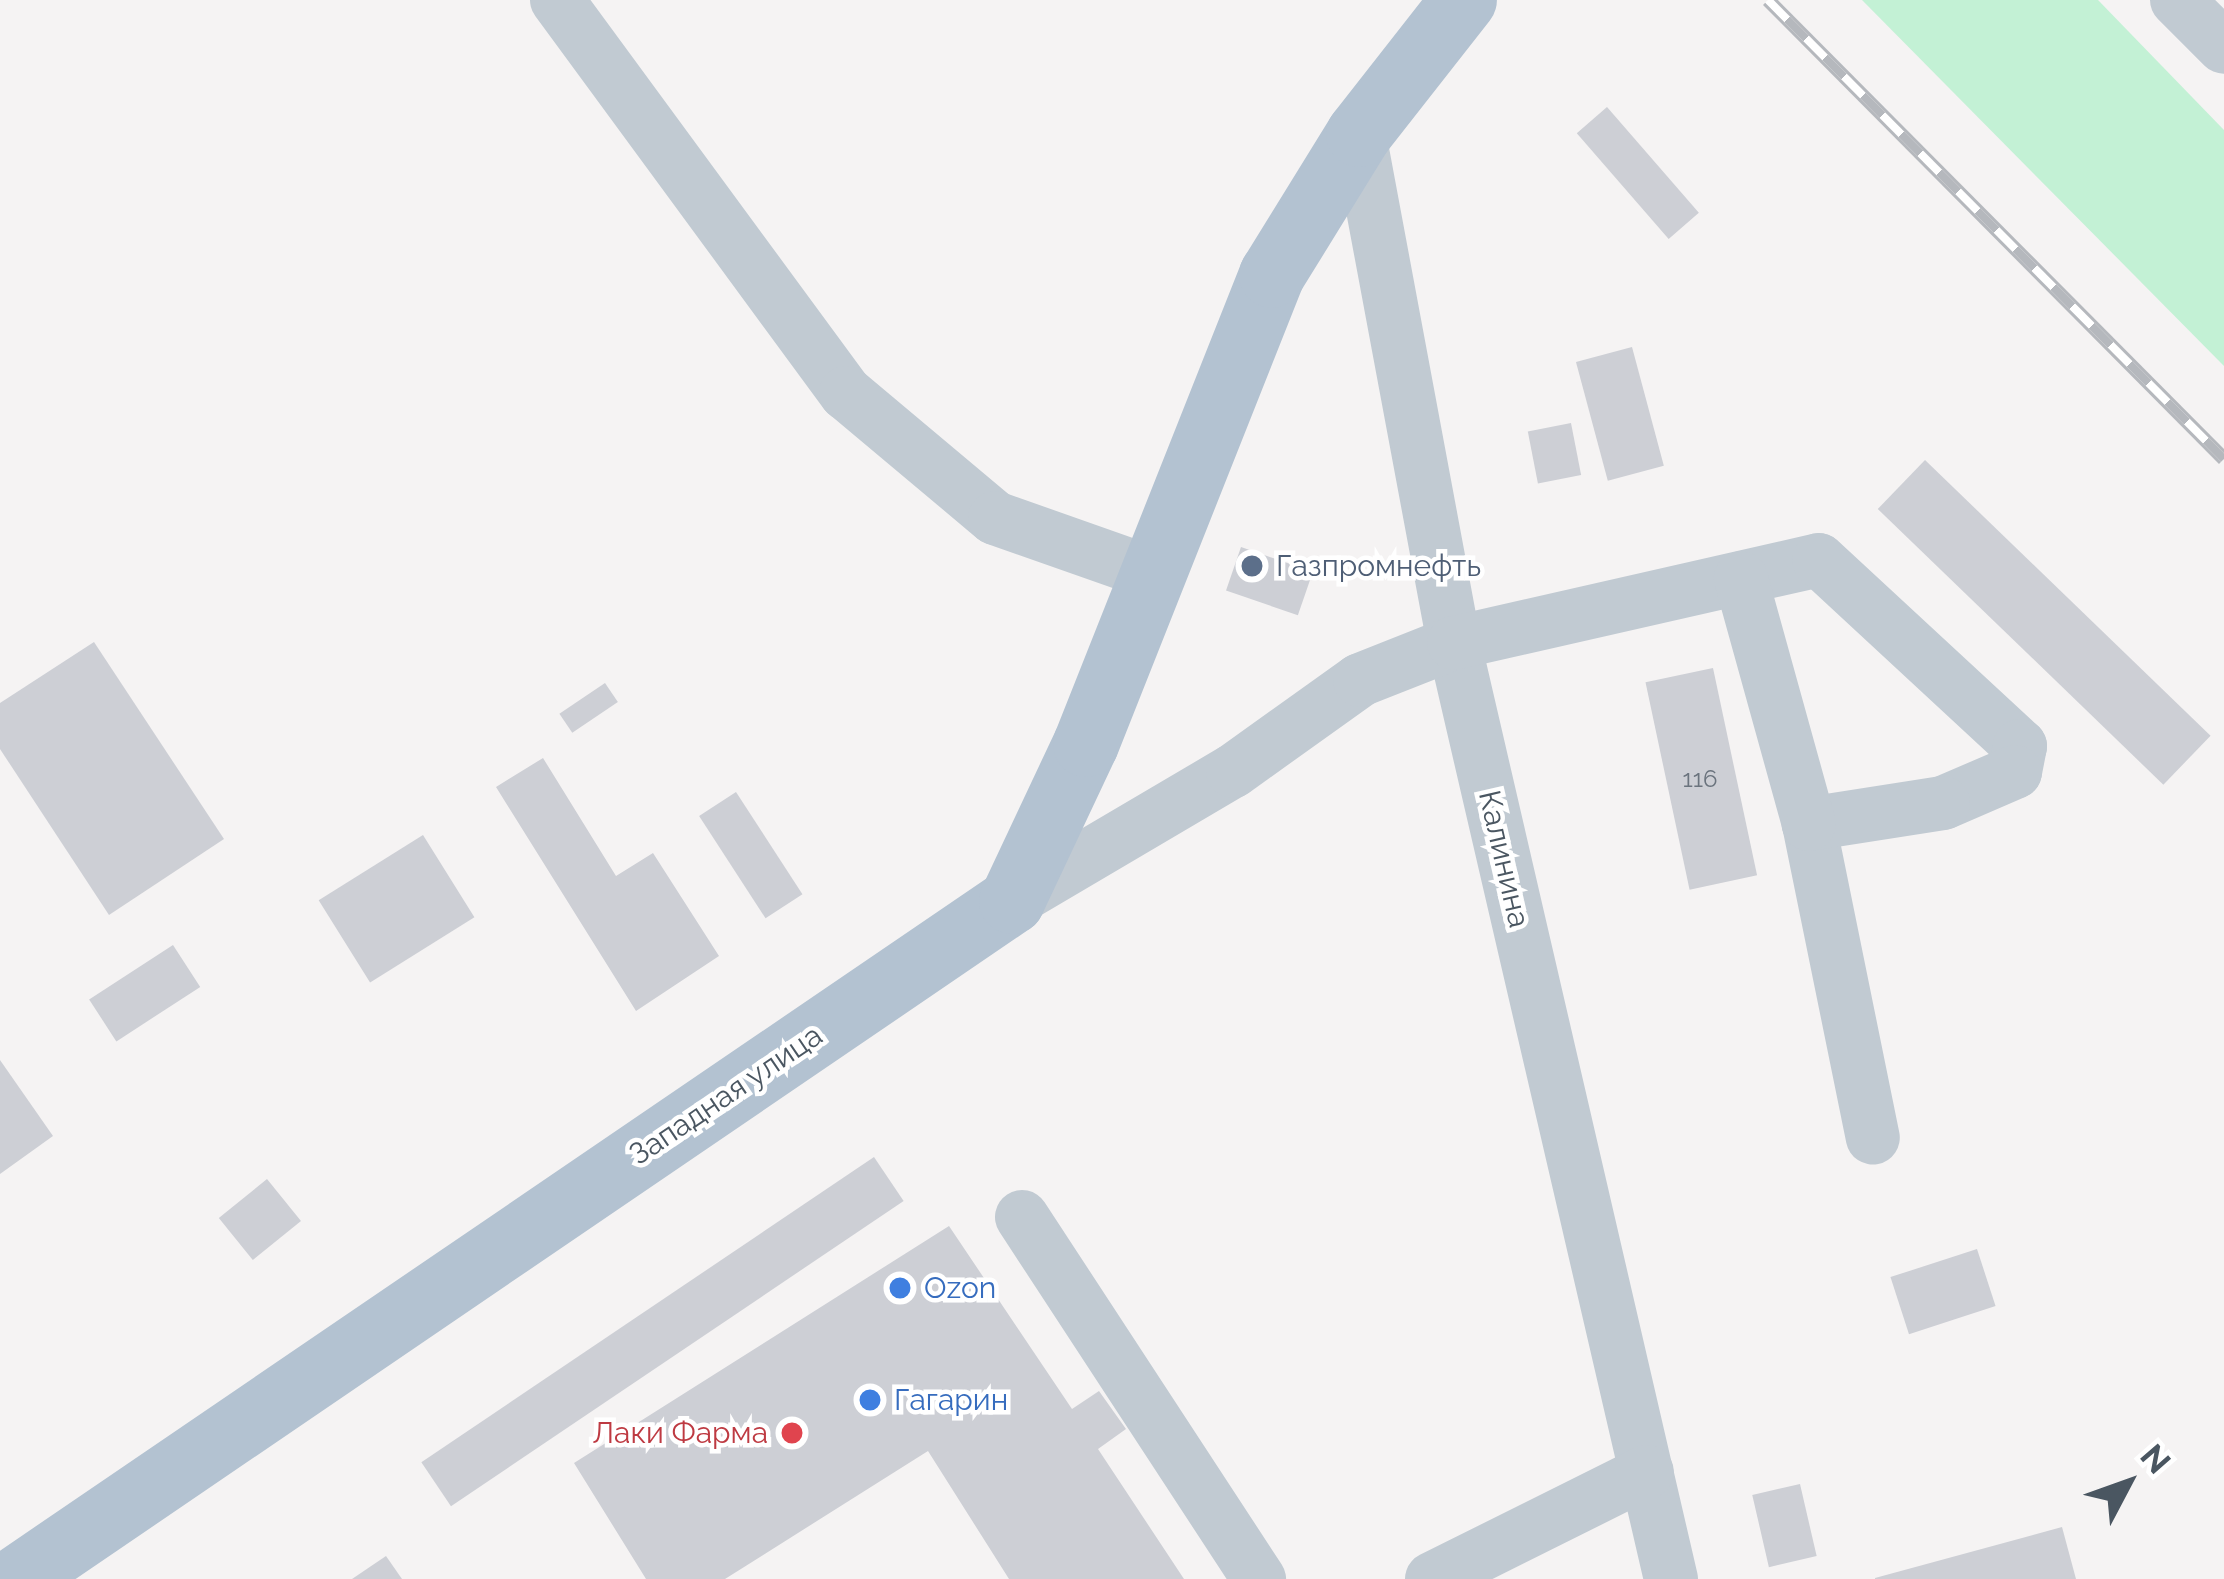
<!DOCTYPE html>
<html>
<head>
<meta charset="utf-8">
<style>
	body { margin:0 }
	#map { position:relative; width:2224px; height:1579px; overflow:hidden; background:#f5f3f3; font-family:Raleway,sans-serif }
	div>[style] { position:absolute }
	.green>* { inset:0; background:#c3f1d5 }
	.building>* { inset:0; background:#cdcfd5; transform-origin:0 0 }
	.minor>* { height:54px; margin:-27px; padding:0 27px; transform-origin:27px; border-radius:27px; background:#c1cad2 }
	.major>* { height:66px; margin:-33px; padding:0 33px; transform-origin:33px; border-radius:33px; background:#b3c2d1 }
	.rail>* { height:14px; margin-top:-7px; transform-origin:0; background:repeating-linear-gradient(90deg,#fff 0 27px,#b5b8bd 0 54px); box-sizing:border-box; border-block:3px solid #b5b8bd }
	.dots>* { width:33px; height:33px; translate:-50% -50%; box-sizing:border-box; border:6px solid #fff; border-radius:50% }
	span { translate:-50% -50%; white-space:nowrap; text-align:center; line-height:1.15; -webkit-text-stroke:9px #fff; paint-order:stroke }
	.number-label { font-size:24px; color:#6b747e }
	.number-label span { -webkit-text-stroke-width:0 }
	.service-label { font-size:30px; color:#4e5e75 }
	.left { translate:0 -50%; text-align:left }
	.street-label { font-size:30px; color:#4a5661 }
	.shop-label { font-size:30px; color:#366cbe }
	.health-label { font-size:30px; color:#be3a42 }
	.right { translate:-100% -50%; text-align:right }
	.north { position:absolute; left:2068px; top:1423px; width:120px; height:120px; -webkit-text-stroke:9px #fff; paint-order:stroke; rotate:49deg; font-size:33px; font-weight:700; line-height:48px; text-align:center; color:#4a5661 }
	.north::after { content:''; display:block; margin:auto; width:42px; height:54px; background:#4a5661; clip-path:polygon(50% 0,100% 100%,50% 72%,0 100%) }
</style>
</head>
<body>
<div id="map">
	<div class="green">
		<div style="clip-path:polygon(1862px 0,2098px 0,2224px 130px,2224px 366px)"></div>
	</div>
	<div class="building">
		<div style="left:1607px;top:107px;width:140px;height:40px;rotate:49deg"></div>
		<div style="left:1632px;top:347px;width:123px;height:58px;rotate:75deg"></div>
		<div style="left:1571px;top:423px;width:53px;height:44px;rotate:79deg"></div>
		<div style="left:1925px;top:460px;width:397px;height:68px;rotate:44deg"></div>
		<div style="left:1241px;top:547px;width:76px;height:46px;rotate:19deg"></div>
		<div style="clip-path:polygon(94px 642px,224px 839px,109px 915px,0 749px,0 703px)"></div>
		<div style="left:1713px;top:668px;width:212px;height:69px;rotate:78deg"></div>
		<div style="left:605px;top:683px;width:23px;height:55px;rotate:56deg"></div>
		<div style="clip-path:polygon(543px 758px,616px 876px,653px 853px,719px 956px,636px 1011px,496px 787px)"></div>
		<div style="left:736px;top:792px;width:122px;height:44px;rotate:57deg"></div>
		<div style="left:423px;top:835px;width:97px;height:123px;rotate:58deg"></div>
		<div style="left:173px;top:945px;width:50px;height:100px;rotate:57deg"></div>
		<div style="clip-path:polygon(0 1060px,53px 1136px,0 1174px)"></div>
		<div style="left:874px;top:1157px;width:53px;height:546px;rotate:56deg"></div>
		<div style="left:267px;top:1179px;width:54px;height:62px;rotate:51deg"></div>
		<div style="clip-path:polygon(949px 1226px,1072px 1409px,1099px 1391px,1126px 1429px,1098px 1449px,1184px 1579px,1009px 1579px,928px 1451px,725px 1579px,646px 1579px,574px 1463px)"></div>
		<div style="left:1977px;top:1249px;width:60px;height:91px;rotate:72deg"></div>
		<div style="left:1800px;top:1484px;width:74px;height:49px;rotate:77deg"></div>
		<div style="clip-path:polygon(2062px 1527px,2076px 1579px,1875px 1579px,1875px 1578px)"></div>
		<div style="clip-path:polygon(386px 1556px,402px 1579px,352px 1579px)"></div>
	</div>
	<div class="minor">
		<div style="left:557px;top:0;width:488px;rotate:53.7deg"></div>
		<div style="left:846px;top:393px;width:194px;rotate:40deg"></div>
		<div style="left:995px;top:518px;width:169px;rotate:19.4deg"></div>
		<div style="left:2177px;top:0;width:66px;rotate:45deg"></div>
		<div style="left:1359px;top:134px;width:518px;rotate:79.43deg"></div>
		<div style="left:1454px;top:643px;width:961px;rotate:76.95deg"></div>
		<div style="left:1809px;top:824px;width:320px;rotate:78.5deg"></div>
		<div style="left:1012px;top:901px;width:256px;rotate:-30.5deg"></div>
		<div style="left:1233px;top:771px;width:156px;rotate:-35.6deg"></div>
		<div style="left:1360px;top:680px;width:101px;rotate:-21.5deg"></div>
		<div style="left:1454px;top:643px;width:374px;rotate:-12.8deg"></div>
		<div style="left:1819px;top:560px;width:274px;rotate:42.8deg"></div>
		<div style="left:2020px;top:746px;width:26px;rotate:101deg"></div>
		<div style="left:2015px;top:772px;width:78px;rotate:156.7deg"></div>
		<div style="left:1943px;top:803px;width:136px;rotate:171.1deg"></div>
		<div style="left:1809px;top:824px;width:255px;rotate:-105.5deg"></div>
		<div style="left:1022px;top:1217px;width:433px;rotate:56.8deg"></div>
		<div style="left:1432px;top:1579px;width:240px;rotate:-26.5deg"></div>
	</div>
	<div class="major">
		<div style="left:17px;top:1579px;width:1204px;rotate:-34.27deg"></div>
		<div style="left:1012px;top:901px;width:174px;rotate:-64.8deg"></div>
		<div style="left:1086px;top:744px;width:505px;rotate:-68.37deg"></div>
		<div style="left:1272px;top:275px;width:166px;rotate:-58.3deg"></div>
		<div style="left:1359px;top:134px;width:170px;rotate:-51.9deg"></div>
	</div>
	<div class="rail">
		<div style="left:1768px;top:0;width:647px;rotate:45.19deg"></div>
	</div>
	<div class="dots">
		<div style="left:1252px;top:566px;background:#5c6f8a"></div>
		<div style="left:900px;top:1288px;background:#3f7fe0"></div>
		<div style="left:870px;top:1400px;background:#3f7fe0"></div>
		<div style="left:792px;top:1433px;background:#e0444e"></div>
	</div>
	<div class="number-label">
		<span style="left:1700px;top:779px">116</span>
	</div>
	<div class="service-label">
		<span class="left" style="left:1276px;top:566px">Газпромнефть</span>
	</div>
	<div class="street-label">
		<span style="left:1504px;top:859px;rotate:77deg">Калинина</span>
		<span style="left:726px;top:1095px;rotate:-34deg">Западная улица</span>
	</div>
	<div class="shop-label">
		<span class="left" style="left:924px;top:1288px">Ozon</span>
		<span class="left" style="left:894px;top:1400px">Гагарин</span>
	</div>
	<div class="health-label">
		<span class="right" style="left:768px;top:1433px">Лаки Фарма</span>
	</div>
	<div class="north">N</div>
</div>
</body>
</html>
